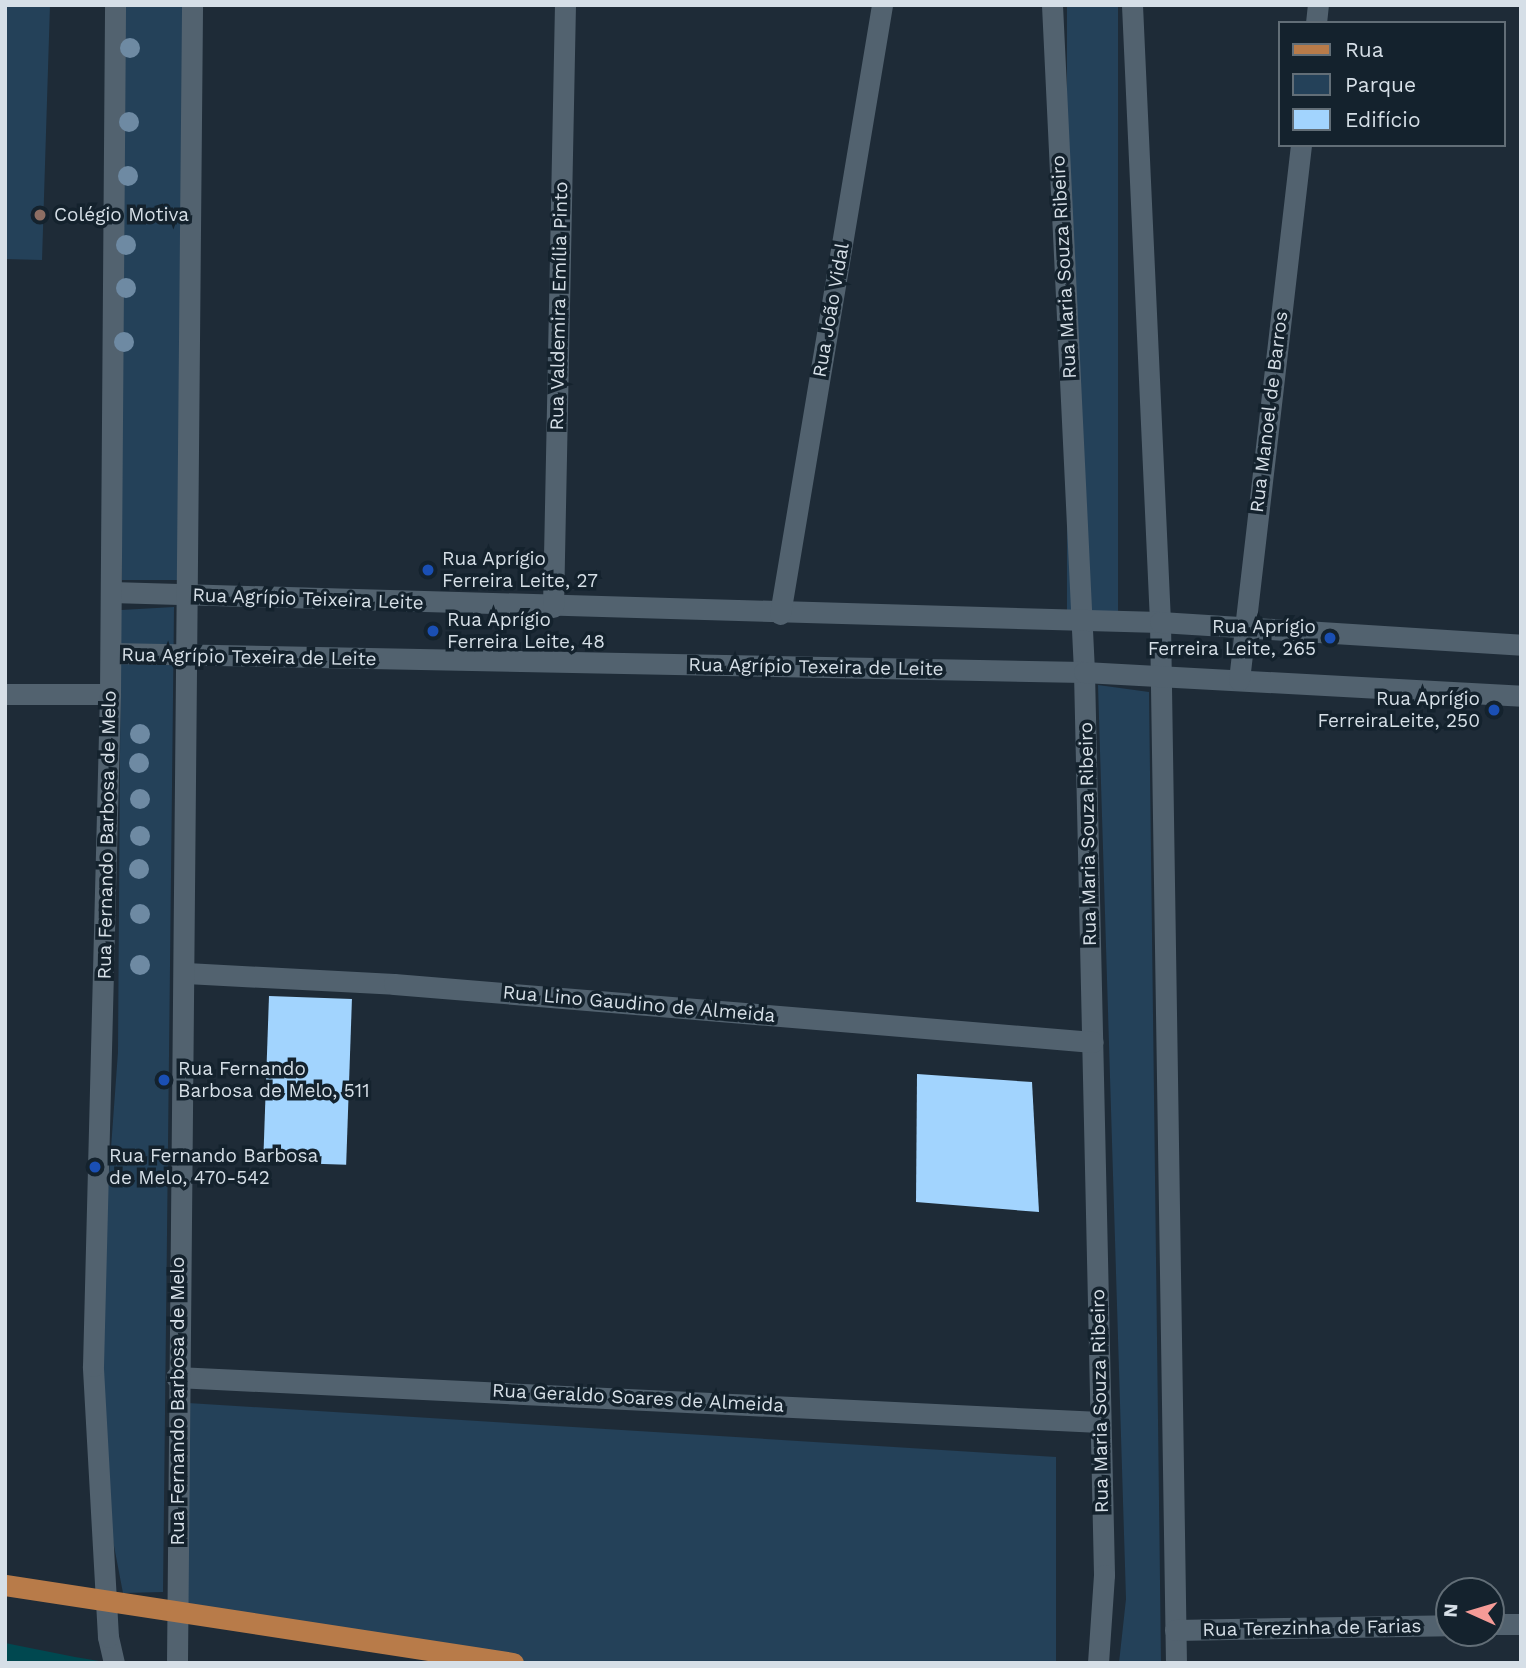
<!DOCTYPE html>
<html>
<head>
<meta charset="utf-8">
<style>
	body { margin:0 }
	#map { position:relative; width:1526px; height:1668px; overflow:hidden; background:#1e2b37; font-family:"Work Sans",sans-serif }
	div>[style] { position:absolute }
	.green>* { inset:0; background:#244159; transform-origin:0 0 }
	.water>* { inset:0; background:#004850 }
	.building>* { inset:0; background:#a2d4fe; transform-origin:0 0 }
	.minor>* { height:21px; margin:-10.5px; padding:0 10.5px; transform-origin:10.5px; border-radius:10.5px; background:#52626f }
	.major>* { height:21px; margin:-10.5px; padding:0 10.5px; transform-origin:10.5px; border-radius:10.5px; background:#b87b49 }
	.trees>* { width:20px; height:20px; margin:-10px; border-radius:50%; background:#6e8aa3 }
	.dots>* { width:19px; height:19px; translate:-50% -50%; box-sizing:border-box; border:4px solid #14222d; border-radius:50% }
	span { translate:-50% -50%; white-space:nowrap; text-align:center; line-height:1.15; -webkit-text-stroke:7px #14222d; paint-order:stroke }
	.poi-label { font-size:19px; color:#d6dfe7 }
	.left { translate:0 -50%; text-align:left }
	.right { translate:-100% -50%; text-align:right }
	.street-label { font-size:19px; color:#d6dfe7 }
	.frame { position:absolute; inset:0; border:7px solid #d6dfe7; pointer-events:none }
	.legend { position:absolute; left:1278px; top:21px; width:228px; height:126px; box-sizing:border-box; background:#14222d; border:2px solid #626e77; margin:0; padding:9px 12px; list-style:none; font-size:21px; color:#d6dfe7 }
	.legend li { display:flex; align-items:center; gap:14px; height:35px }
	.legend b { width:35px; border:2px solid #626e77 }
	.north { position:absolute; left:1435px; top:1577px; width:70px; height:70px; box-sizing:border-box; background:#14222d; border:2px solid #626e77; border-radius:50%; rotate:274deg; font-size:19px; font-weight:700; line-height:28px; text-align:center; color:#d6dfe7 }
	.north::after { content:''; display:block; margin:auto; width:24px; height:32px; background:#f59b97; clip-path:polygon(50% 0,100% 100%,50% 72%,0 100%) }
</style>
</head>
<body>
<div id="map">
	<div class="green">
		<div style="clip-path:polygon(5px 5px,50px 5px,42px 260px,5px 259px)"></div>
		<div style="left:122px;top:5px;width:62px;height:575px"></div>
		<div style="left:1067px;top:5px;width:51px;height:607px"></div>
		<div style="clip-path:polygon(174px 607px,163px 1592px,123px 1593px,106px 1504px,99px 1313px,118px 1052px,121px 610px)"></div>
		<div style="clip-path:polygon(1098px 685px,1149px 692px,1161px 1663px,1119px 1663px,1126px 1599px)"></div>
		<div style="clip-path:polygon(172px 1402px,1056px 1457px,1056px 1663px,444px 1663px,170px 1615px)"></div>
	</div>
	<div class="water">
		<div style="clip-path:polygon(5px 1643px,75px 1657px,111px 1663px,5px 1663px)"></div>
	</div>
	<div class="building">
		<div style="left:269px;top:996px;width:83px;height:166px;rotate:2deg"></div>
		<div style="clip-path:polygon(917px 1074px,1032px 1082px,1039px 1212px,916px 1202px)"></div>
	</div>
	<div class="minor">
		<div style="left:1052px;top:5px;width:668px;rotate:87.25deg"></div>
		<div style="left:1084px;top:672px;width:903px;rotate:88.73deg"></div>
		<div style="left:1104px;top:1575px;width:88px;rotate:93.9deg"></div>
		<div style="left:1132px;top:5px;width:618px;rotate:87.4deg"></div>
		<div style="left:1160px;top:622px;width:1041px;rotate:89.12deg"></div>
		<div style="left:1316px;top:23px;width:18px;rotate:-84deg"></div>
		<div style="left:111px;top:592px;width:1049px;rotate:1.64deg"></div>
		<div style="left:1160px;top:622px;width:362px;rotate:3.6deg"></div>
		<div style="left:553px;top:607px;width:602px;rotate:-88.86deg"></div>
		<div style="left:780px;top:614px;width:617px;rotate:-80.49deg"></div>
		<div style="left:111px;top:653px;width:973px;rotate:1.12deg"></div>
		<div style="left:1084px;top:672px;width:438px;rotate:3.1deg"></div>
		<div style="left:1239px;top:680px;width:539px;rotate:-83.39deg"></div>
		<div style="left:5px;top:694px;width:105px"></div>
		<div style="left:186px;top:973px;width:208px;rotate:3deg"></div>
		<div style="left:394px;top:984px;width:701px;rotate:4.74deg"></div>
		<div style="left:176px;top:1377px;width:925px;rotate:2.79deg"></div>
		<div style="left:1491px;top:1624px;width:30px"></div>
		<div style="left:1175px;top:1630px;width:274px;rotate:-1deg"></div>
		<div style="left:114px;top:1663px;width:27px;rotate:-103deg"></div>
		<div style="left:108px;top:1637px;width:271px;rotate:-93.2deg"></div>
		<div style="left:93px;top:1366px;width:672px;rotate:-88.55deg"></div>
		<div style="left:110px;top:694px;width:689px;rotate:-89.58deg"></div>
		<div style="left:177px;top:1663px;width:1658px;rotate:-89.48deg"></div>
	</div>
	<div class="major">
		<div style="left:5px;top:1585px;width:514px;rotate:8.73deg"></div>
	</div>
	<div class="trees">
		<div style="left:130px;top:48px"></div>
		<div style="left:129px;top:122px"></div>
		<div style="left:128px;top:176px"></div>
		<div style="left:126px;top:245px"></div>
		<div style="left:126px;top:288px"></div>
		<div style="left:124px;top:342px"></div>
		<div style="left:140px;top:734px"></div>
		<div style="left:139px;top:763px"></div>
		<div style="left:140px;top:799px"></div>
		<div style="left:140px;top:836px"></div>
		<div style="left:139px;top:869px"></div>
		<div style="left:140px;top:914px"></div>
		<div style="left:140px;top:965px"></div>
	</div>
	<div class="dots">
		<div style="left:40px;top:215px;background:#8d6e63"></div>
		<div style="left:428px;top:570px;background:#1a4fb4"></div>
		<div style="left:433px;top:631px;background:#1a4fb4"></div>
		<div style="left:1330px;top:638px;background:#1a4fb4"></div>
		<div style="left:1494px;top:710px;background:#1a4fb4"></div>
		<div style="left:164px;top:1080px;background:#1a4fb4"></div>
		<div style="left:95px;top:1167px;background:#1a4fb4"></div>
	</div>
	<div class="poi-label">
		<span class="left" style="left:54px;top:215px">Colégio Motiva</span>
		<span class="left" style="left:442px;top:570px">Rua Aprígio<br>Ferreira Leite, 27</span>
		<span class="left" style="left:447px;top:631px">Rua Aprígio<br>Ferreira Leite, 48</span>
		<span class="right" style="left:1316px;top:638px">Rua Aprígio<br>Ferreira Leite, 265</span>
		<span class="right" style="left:1480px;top:710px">Rua Aprígio<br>FerreiraLeite, 250</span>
		<span class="left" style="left:178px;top:1080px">Rua Fernando<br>Barbosa de Melo, 511</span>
		<span class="left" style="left:109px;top:1167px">Rua Fernando Barbosa<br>de Melo, 470-542</span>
	</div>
	<div class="street-label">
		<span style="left:1064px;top:267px;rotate:-93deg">Rua Maria Souza Ribeiro</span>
		<span style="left:559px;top:306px;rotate:-89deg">Rua Valdemira Emília Pinto</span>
		<span style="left:831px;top:310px;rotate:-80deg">Rua João Vidal</span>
		<span style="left:1269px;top:412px;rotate:-83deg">Rua Manoel de Barros</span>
		<span style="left:308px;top:599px;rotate:2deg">Rua Agrípio Teixeira Leite</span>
		<span style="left:249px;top:657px;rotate:1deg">Rua Agrípio Texeira de Leite</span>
		<span style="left:816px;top:667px;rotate:1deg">Rua Agrípio Texeira de Leite</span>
		<span style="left:1088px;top:834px;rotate:-91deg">Rua Maria Souza Ribeiro</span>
		<span style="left:107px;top:835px;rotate:-89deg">Rua Fernando Barbosa de Melo</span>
		<span style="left:639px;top:1004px;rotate:5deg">Rua Lino Gaudino de Almeida</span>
		<span style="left:638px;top:1398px;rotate:3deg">Rua Geraldo Soares de Almeida</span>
		<span style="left:178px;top:1401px;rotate:-90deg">Rua Fernando Barbosa de Melo</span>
		<span style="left:1100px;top:1401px;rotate:-91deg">Rua Maria Souza Ribeiro</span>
		<span style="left:1312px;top:1628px;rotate:-1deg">Rua Terezinha de Farias</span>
	</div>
	<div class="frame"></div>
	<ul class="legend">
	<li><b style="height:9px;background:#b87b49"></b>Rua</li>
	<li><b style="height:19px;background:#244159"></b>Parque</li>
	<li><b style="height:19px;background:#a2d4fe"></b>Edifício</li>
	</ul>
	<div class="north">N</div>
</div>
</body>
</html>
